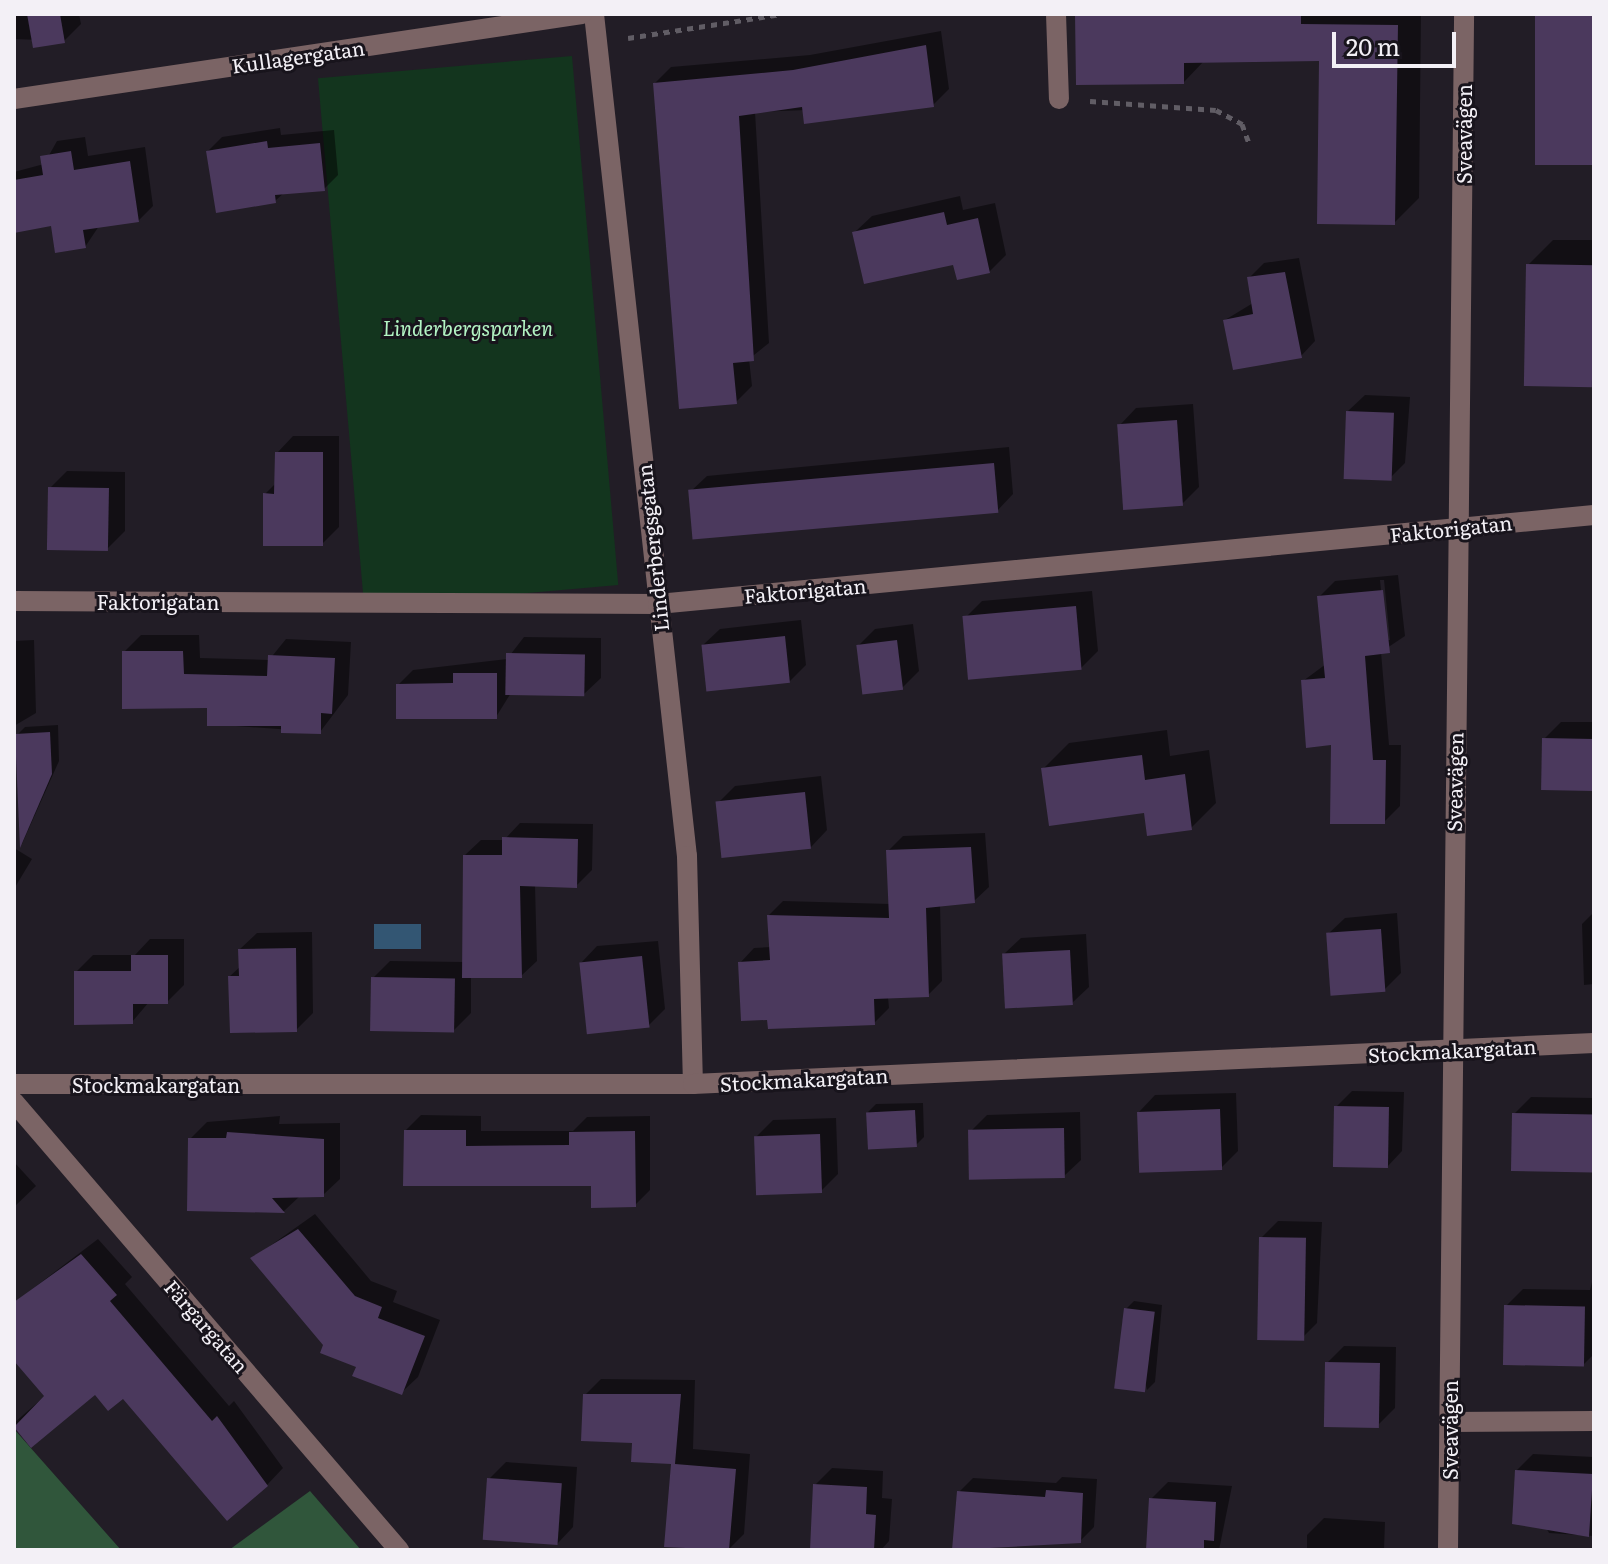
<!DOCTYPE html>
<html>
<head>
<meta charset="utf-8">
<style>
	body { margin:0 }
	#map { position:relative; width:1608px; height:1564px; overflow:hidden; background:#221d26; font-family:Literata,serif }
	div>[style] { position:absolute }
	.green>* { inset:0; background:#13351e; transform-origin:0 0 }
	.forest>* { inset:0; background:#30563b }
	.water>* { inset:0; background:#335673; transform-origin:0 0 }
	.shadow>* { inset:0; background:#0007 }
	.building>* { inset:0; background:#4b395d; transform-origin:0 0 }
	.path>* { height:5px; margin-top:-2.5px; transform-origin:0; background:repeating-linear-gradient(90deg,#615d65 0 6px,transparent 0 12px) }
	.minor>* { height:20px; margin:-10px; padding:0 10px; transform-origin:10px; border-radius:10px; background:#7b6465 }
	span { translate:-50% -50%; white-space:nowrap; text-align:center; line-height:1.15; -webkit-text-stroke:6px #18141c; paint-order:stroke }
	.street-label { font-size:20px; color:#f3f0f6 }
	.park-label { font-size:20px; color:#b3f5c4; font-style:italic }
	.frame { position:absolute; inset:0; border:16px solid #f3f0f6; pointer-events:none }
	.scale { position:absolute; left:1332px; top:32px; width:124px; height:36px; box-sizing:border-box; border:4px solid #f3f0f6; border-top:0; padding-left:10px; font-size:24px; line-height:28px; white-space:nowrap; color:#f3f0f6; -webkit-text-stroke:6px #18141c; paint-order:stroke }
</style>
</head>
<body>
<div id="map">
	<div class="green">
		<div style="left:572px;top:56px;width:531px;height:255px;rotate:85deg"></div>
	</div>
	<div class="forest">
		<div style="clip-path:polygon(14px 1429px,52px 1472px,121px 1550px,14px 1550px)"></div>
		<div style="clip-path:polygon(310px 1491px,361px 1550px,229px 1550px)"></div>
	</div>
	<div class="water">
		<div style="left:374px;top:924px;width:47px;height:25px"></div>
	</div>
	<div class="shadow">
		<div style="clip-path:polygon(14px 14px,79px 14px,81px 24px,64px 41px,14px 39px)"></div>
		<div style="clip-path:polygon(1077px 14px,1421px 14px,1419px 198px,1394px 223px,1321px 59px,1204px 61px,1184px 82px)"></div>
		<div style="clip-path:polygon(941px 31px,949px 89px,933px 105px,755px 112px,769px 343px,749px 359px,752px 386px,736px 402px,655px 83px,671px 67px,810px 55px)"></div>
		<div style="clip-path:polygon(280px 128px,281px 135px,334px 130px,338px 175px,324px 189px,285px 192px,275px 201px,208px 151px,222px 137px)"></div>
		<div style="clip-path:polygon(85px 137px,88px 156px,145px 147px,153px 206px,138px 221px,99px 226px,85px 247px,53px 224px,14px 231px,14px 172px,44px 164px,57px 141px)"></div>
		<div style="clip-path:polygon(960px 196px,963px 210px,995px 203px,1006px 255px,989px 272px,855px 232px,872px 216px)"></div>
		<div style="clip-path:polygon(1553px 240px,1594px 240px,1592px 386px,1528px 265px)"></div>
		<div style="clip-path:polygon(1299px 258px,1315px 341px,1301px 356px,1225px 320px,1253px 303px,1249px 278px,1264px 263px)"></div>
		<div style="clip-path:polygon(1365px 395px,1410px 397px,1405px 463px,1388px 480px,1348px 411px)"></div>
		<div style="clip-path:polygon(1193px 404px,1199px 487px,1182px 504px,1120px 425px,1136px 408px)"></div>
		<div style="clip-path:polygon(293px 436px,339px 436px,339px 527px,322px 544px,265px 494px,276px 483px,277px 453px)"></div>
		<div style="clip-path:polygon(1009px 447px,1013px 494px,997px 511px,690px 492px,707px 476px)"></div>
		<div style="clip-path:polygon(67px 471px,125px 472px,125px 531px,108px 548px,50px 488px)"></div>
		<div style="clip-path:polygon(evenodd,1398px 575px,1405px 636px,1381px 652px,1389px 745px,1401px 745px,1400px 806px,1384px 822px,1303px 681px,1326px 664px,1319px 597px,1335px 581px,1398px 575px,1380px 580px,1384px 580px,1390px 640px,1386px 640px,1380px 580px)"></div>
		<div style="clip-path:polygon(1092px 591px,1098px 651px,1081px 668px,965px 618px,982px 601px)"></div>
		<div style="clip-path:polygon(801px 620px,806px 665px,789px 682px,703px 645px,720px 629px)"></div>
		<div style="clip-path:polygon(913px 624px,919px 671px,902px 688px,858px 646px,875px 629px)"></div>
		<div style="clip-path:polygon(141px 635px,199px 635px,200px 658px,269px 660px,286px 639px,351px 642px,348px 695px,320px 732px,209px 724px,209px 706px,124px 652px)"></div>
		<div style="clip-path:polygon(524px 637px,601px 638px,601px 678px,584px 694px,511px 693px,496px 717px,398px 685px,413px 670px,507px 659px)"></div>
		<div style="clip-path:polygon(34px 640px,36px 713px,14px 726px,14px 641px)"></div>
		<div style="clip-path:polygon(1561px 722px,1594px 722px,1594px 789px,1544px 739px)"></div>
		<div style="clip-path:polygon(58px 725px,59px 761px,22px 844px,17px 735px,25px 727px)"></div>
		<div style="clip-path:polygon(1167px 730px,1170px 756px,1209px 750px,1216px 803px,1191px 828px,1044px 768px,1069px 743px)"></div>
		<div style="clip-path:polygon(821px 776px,827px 830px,811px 847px,718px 803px,735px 786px)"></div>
		<div style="clip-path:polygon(520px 823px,593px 824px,592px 870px,576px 886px,535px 885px,537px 961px,521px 976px,471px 976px,471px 1013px,454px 1030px,373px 978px,390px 961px,464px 962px,465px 855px,481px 840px,504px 840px)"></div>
		<div style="clip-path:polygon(985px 833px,989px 887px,974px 901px,940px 904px,942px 981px,928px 995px,888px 997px,889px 1008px,874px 1023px,769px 1018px,740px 963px,754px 948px,771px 947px,769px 915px,783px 901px,890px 904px,888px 851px,903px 836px)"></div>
		<div style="clip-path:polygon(14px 848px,32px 859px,14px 889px)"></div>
		<div style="clip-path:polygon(1594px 912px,1594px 984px,1584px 985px,1582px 924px)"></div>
		<div style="clip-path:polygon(1397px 913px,1401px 973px,1384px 990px,1328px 934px,1345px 918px)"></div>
		<div style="clip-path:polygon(312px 932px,313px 1013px,296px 1030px,230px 976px,241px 966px,240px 949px,257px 933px)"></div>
		<div style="clip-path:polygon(1086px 934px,1089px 987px,1072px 1003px,1004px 954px,1021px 938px)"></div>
		<div style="clip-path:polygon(150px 939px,184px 939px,184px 985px,167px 1002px,149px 1002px,132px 1022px,76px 972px,93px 955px,135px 955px)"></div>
		<div style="clip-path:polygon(658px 941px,665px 1009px,648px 1026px,581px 963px,597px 946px)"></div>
		<div style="clip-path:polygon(1352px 1091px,1404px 1092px,1402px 1151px,1387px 1167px,1336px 1107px)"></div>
		<div style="clip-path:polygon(1236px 1093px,1238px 1151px,1221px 1168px,1139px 1112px,1155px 1095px)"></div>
		<div style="clip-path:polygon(1531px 1097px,1594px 1098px,1594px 1170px,1514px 1114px)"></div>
		<div style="clip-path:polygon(923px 1103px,924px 1137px,916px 1145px,868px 1112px,876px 1104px)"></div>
		<div style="clip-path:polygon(1080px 1112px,1081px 1160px,1064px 1176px,970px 1132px,987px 1115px)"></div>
		<div style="clip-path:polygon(421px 1115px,481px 1116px,481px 1131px,573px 1131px,587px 1117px,650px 1116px,650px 1190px,635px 1205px,593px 1184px,406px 1130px)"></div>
		<div style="clip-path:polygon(280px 1116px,279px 1124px,340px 1123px,340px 1179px,323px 1195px,300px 1196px,284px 1211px,189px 1210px,190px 1139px,207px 1122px)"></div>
		<div style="clip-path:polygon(836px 1118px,838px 1174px,821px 1191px,756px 1137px,773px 1120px)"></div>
		<div style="clip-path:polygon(14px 1162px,36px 1186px,14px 1207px)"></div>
		<div style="clip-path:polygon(315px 1214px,371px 1281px,397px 1291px,393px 1302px,440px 1320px,418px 1377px,401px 1393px,359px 1366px,253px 1258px)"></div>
		<div style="clip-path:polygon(1278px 1221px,1322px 1222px,1317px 1323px,1300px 1340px,1261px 1238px)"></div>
		<div style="clip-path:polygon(98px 1239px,132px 1277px,125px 1284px,229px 1406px,234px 1401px,283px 1468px,267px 1485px,123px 1396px,95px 1393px,32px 1445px,14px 1423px,46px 1395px,14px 1358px,14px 1303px)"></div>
		<div style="clip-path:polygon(1594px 1274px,1594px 1354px,1584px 1364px,1506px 1306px,1523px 1289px,1590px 1290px)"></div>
		<div style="clip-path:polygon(1134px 1301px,1162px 1305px,1155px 1382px,1147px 1390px,1126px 1309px)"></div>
		<div style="clip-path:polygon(1344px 1346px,1396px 1347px,1395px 1408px,1378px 1425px,1327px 1363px)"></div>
		<div style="clip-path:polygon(601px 1379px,695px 1380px,693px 1449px,750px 1454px,744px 1534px,728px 1550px,673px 1462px,634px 1441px,585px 1395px)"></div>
		<div style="clip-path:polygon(1533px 1454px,1594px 1457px,1594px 1536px,1549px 1533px,1517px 1470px)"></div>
		<div style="clip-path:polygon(506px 1462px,577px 1467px,573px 1527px,557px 1544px,489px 1479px)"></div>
		<div style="clip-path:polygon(832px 1468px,883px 1471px,882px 1498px,892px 1499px,889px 1541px,881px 1550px,812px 1550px,815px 1485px)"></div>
		<div style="clip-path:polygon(1062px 1477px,1097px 1479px,1094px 1527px,1080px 1541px,955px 1549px,959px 1492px,973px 1478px,1056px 1483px)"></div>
		<div style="clip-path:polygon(1168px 1482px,1232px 1486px,1219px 1550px,1148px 1550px,1151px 1499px)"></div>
		<div style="clip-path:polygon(1324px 1518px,1385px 1522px,1384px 1550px,1307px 1550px,1307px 1535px)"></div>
	</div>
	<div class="building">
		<div style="clip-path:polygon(27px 14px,60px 14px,65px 43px,33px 48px)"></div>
		<div style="clip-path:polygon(1075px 14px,1301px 14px,1301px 24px,1398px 25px,1395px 225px,1317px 224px,1319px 61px,1184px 63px,1184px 84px,1076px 85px)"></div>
		<div style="left:1535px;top:14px;width:59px;height:151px"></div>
		<div style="clip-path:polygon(926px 45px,934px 107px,804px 124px,802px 107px,739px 116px,754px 361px,733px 363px,737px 404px,679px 409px,653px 83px,793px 70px)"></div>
		<div style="clip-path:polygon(267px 141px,268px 148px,320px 143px,325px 191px,275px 195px,276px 203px,216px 213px,206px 151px)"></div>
		<div style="clip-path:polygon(71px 151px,74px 170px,130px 161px,139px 222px,83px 230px,86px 248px,55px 253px,51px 226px,14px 233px,14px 180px,43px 175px,40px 156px)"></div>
		<div style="clip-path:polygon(944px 212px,947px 225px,978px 218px,990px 273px,957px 280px,953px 265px,864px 284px,852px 232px)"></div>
		<div style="left:1526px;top:264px;width:68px;height:122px;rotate:1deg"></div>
		<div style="clip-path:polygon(1285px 272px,1302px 358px,1233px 370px,1223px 320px,1253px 314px,1247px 277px)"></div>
		<div style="left:1346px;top:411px;width:48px;height:68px;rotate:2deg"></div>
		<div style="left:1177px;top:420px;width:86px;height:60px;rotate:86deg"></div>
		<div style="clip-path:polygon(275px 452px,323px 452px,323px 546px,263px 546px,263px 493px,274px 494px)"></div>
		<div style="left:994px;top:463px;width:50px;height:307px;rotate:85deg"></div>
		<div style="left:48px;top:487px;width:61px;height:63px;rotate:1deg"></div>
		<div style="clip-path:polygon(1383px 590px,1390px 653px,1365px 656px,1373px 760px,1386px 760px,1385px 824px,1330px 824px,1331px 745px,1306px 748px,1301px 680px,1325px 678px,1317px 596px)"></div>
		<div style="left:1076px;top:606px;width:64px;height:114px;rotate:85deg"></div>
		<div style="left:785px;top:636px;width:47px;height:84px;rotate:84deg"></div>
		<div style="left:897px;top:640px;width:50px;height:41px;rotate:83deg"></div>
		<div style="clip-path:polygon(122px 651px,183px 651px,184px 674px,267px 676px,268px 655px,335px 658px,332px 714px,321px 713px,321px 734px,281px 733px,281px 726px,207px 726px,207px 708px,122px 709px)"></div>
		<div style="left:506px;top:653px;width:79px;height:42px;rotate:1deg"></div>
		<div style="clip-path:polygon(453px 673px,497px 673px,497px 719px,396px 719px,396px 684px,453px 683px)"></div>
		<div style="clip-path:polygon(50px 732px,52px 774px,20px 848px,15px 734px)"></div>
		<div style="left:1542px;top:738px;width:52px;height:52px;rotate:1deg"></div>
		<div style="clip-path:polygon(1142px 755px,1145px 780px,1185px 774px,1192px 830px,1147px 836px,1144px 813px,1049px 826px,1041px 768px)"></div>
		<div style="left:805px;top:792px;width:57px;height:90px;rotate:84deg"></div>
		<div style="clip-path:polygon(502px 837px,578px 839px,577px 888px,520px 886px,522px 978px,462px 978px,463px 855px,502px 855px)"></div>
		<div style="clip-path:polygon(971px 847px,975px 903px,926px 908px,929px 997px,874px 999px,875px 1025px,768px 1029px,767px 1020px,741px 1021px,738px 962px,770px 960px,767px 915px,889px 918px,886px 850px)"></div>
		<div style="left:1381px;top:929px;width:63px;height:55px;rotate:86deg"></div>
		<div style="clip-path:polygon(296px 948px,297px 1032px,230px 1033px,228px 976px,239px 976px,238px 949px)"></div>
		<div style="left:1070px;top:950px;width:55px;height:68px;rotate:87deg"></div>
		<div style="clip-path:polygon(131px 955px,168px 955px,168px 1004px,133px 1004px,133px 1024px,74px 1025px,74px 971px,131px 971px)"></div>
		<div style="left:642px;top:956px;width:72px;height:63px;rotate:84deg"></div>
		<div style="left:371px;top:977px;width:84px;height:54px;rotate:1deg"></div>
		<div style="left:1334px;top:1106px;width:55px;height:61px;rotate:1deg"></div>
		<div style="left:1220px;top:1109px;width:61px;height:83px;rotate:88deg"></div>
		<div style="left:915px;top:1110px;width:37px;height:49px;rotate:87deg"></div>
		<div style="left:1512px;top:1113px;width:82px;height:58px;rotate:1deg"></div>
		<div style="left:1064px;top:1128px;width:50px;height:96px;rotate:89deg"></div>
		<div style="clip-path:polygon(404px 1130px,466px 1130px,466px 1146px,569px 1145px,569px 1132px,635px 1131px,636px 1207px,591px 1208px,591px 1186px,403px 1186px)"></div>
		<div style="clip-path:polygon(227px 1132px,324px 1139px,324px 1197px,272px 1198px,285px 1213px,187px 1211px,188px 1138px,226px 1138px)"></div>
		<div style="left:820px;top:1134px;width:59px;height:66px;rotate:88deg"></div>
		<div style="clip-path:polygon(298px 1229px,355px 1296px,382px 1307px,378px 1318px,425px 1336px,402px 1395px,352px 1376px,356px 1367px,320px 1353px,323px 1345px,250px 1258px)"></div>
		<div style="left:1259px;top:1237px;width:47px;height:103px;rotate:1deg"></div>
		<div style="clip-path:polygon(81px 1254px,117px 1295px,110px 1301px,212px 1421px,217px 1416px,268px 1486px,227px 1521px,123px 1399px,108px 1411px,95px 1395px,31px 1448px,14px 1427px,44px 1396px,14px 1361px,14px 1302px)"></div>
		<div style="left:1504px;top:1305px;width:81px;height:60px;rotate:1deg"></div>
		<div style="left:1124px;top:1308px;width:31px;height:81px;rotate:7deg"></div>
		<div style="left:1325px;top:1362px;width:55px;height:65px;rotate:1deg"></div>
		<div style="clip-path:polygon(583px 1394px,681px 1394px,675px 1464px,736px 1469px,729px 1550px,664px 1547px,671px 1464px,631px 1462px,632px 1443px,581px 1441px)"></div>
		<div style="clip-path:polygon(1515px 1470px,1593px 1474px,1589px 1537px,1512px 1524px)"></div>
		<div style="left:487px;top:1478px;width:75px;height:62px;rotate:4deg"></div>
		<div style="clip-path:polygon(813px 1484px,867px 1487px,866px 1514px,876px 1515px,874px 1550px,810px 1550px)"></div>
		<div style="clip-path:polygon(1046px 1490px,1083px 1493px,1081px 1543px,952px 1550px,957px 1491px,1045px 1497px)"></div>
		<div style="clip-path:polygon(1149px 1498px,1216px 1502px,1214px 1541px,1204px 1540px,1204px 1550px,1146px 1550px)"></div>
	</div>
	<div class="path">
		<div style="left:628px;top:38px;width:155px;rotate:-8.9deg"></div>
		<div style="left:1090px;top:101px;width:126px;rotate:4.1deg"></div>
		<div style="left:1216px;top:110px;width:30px;rotate:28deg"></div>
		<div style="left:1242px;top:124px;width:23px;rotate:70deg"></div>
	</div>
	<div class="minor">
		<div style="left:594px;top:14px;width:847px;rotate:83.7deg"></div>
		<div style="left:687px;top:856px;width:228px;rotate:88.5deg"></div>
		<div style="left:1056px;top:14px;width:85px;rotate:88deg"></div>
		<div style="left:14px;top:99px;width:574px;rotate:-8.51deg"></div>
		<div style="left:14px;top:601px;width:644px;rotate:0.27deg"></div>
		<div style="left:658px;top:604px;width:940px;rotate:-5.43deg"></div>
		<div style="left:14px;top:1084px;width:679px"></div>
		<div style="left:693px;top:1084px;width:902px;rotate:-2.61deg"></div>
		<div style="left:14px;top:1102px;width:591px;rotate:49.33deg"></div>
		<div style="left:1449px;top:1422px;width:145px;rotate:-0.4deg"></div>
		<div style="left:1448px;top:1550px;width:1536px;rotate:-89.4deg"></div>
	</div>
	<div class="street-label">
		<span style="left:298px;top:56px;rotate:-8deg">Kullagergatan</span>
		<span style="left:1463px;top:134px;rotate:-90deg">Sveavägen</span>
		<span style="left:1451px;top:528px;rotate:-6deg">Faktorigatan</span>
		<span style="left:652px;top:548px;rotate:-96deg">Linderbergsgatan</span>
		<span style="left:805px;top:590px;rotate:-5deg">Faktorigatan</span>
		<span style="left:158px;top:601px">Faktorigatan</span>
		<span style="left:1454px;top:782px;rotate:-89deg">Sveavägen</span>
		<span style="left:1452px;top:1050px;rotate:-3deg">Stockmakargatan</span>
		<span style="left:804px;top:1079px;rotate:-3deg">Stockmakargatan</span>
		<span style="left:156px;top:1084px">Stockmakargatan</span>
		<span style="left:207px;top:1326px;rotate:49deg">Färgargatan</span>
		<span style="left:1449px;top:1430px;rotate:-90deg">Sveavägen</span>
	</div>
	<div class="park-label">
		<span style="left:468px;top:327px">Linderbergsparken</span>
	</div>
	<div class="frame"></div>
	<div class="scale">20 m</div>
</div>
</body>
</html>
